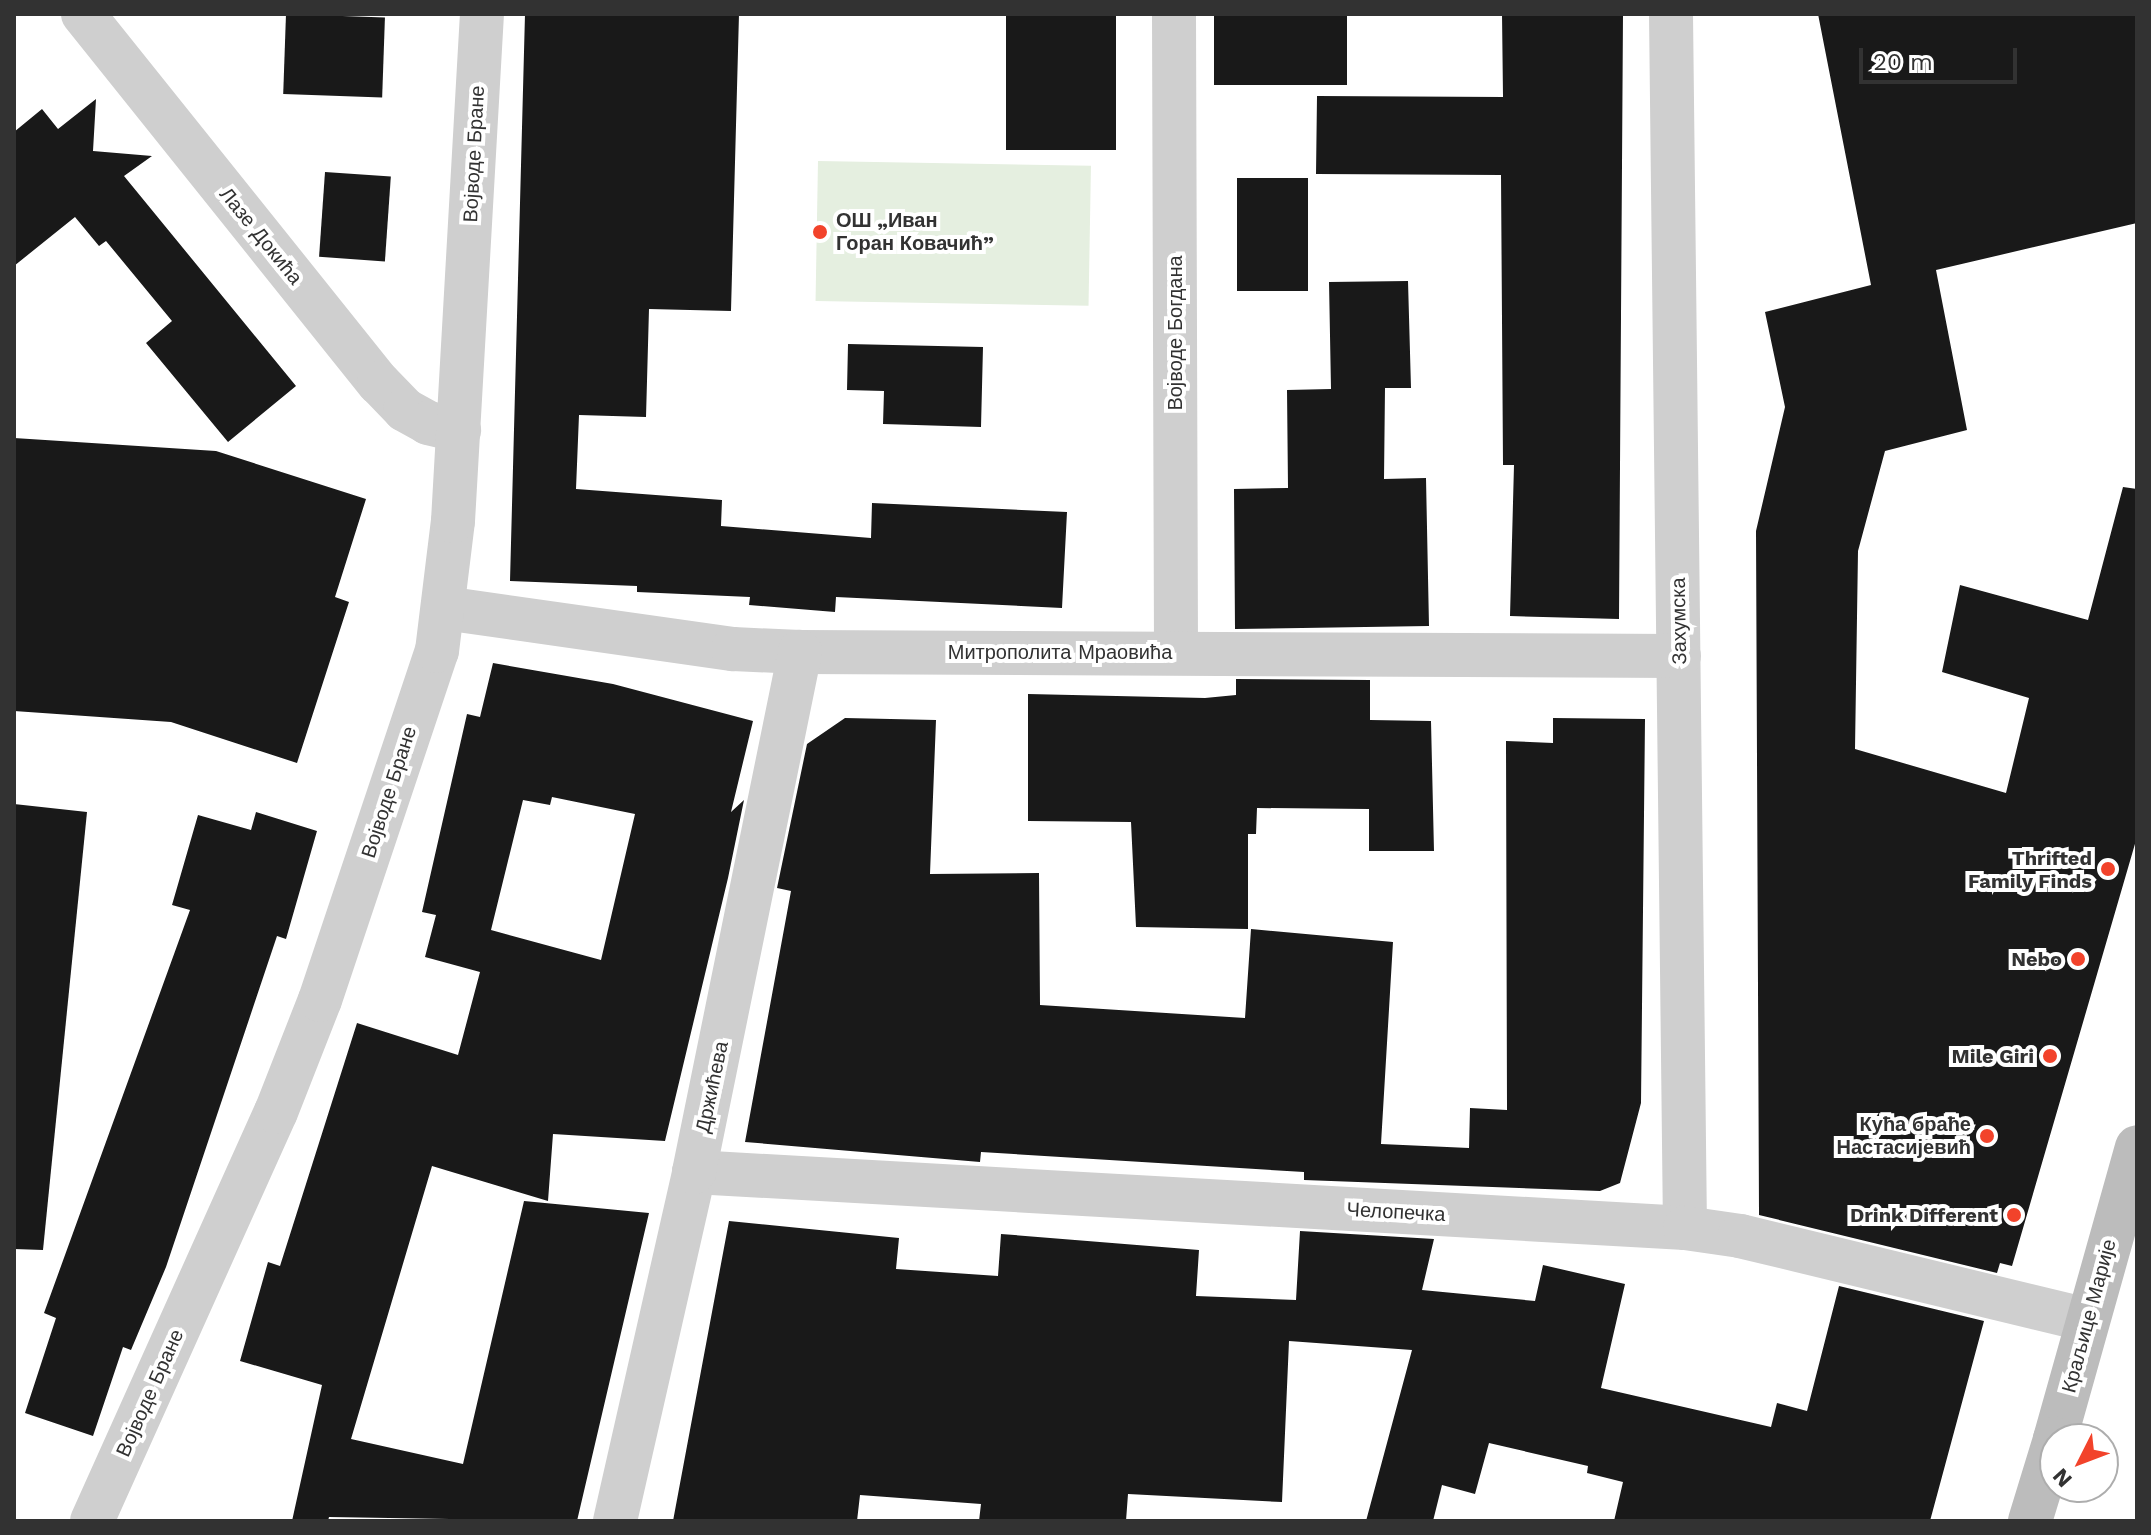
<!DOCTYPE html>
<html>
<head>
<meta charset="utf-8">
<style>
	body { margin:0 }
	#map { position:relative; width:2151px; height:1535px; overflow:hidden; background:#fff; font-family:"Work Sans",sans-serif }
	div>[style] { position:absolute }
	.green>* { inset:0; background:#e5efe0; transform-origin:0 0 }
	.building>* { inset:0; background:#191919; transform-origin:0 0 }
	.street>* { height:44px; margin:-22px; padding:0 22px; transform-origin:22px; border-radius:22px; background:#cfcfcf }
	.secondary>* { height:44px; margin:-22px; padding:0 22px; transform-origin:22px; border-radius:22px; background:#bcbcbc }
	.dots>* { width:22px; height:22px; translate:-50% -50%; box-sizing:border-box; border:4px solid #fff; border-radius:50% }
	span { translate:-50% -50%; white-space:nowrap; text-align:center; line-height:1.15; -webkit-text-stroke:8px #fff; paint-order:stroke }
	.street-label { font-size:20px; color:#323232 }
	.poi-label { font-size:20px; color:#323232; font-weight:700 }
	.left { translate:0 -50%; text-align:left }
	.right { translate:-100% -50%; text-align:right }
	.frame { position:absolute; inset:0; border:16px solid #323232; pointer-events:none }
	.north { position:absolute; left:2039px; top:1423px; width:80px; height:80px; box-sizing:border-box; background:#fff; border:2px solid #adadad; border-radius:50%; rotate:228deg; font-size:22px; font-weight:700; line-height:32px; text-align:center; color:#323232 }
	.north::after { content:''; display:block; margin:auto; width:28px; height:36px; background:#f2432b; clip-path:polygon(50% 0,100% 100%,50% 72%,0 100%) }
	.scale { position:absolute; left:1859px; top:48px; width:158px; height:36px; box-sizing:border-box; border:4px solid #323232; border-top:0; padding-left:10px; font-size:24px; line-height:28px; white-space:nowrap; color:#323232; -webkit-text-stroke:6px #fff; paint-order:stroke }
</style>
</head>
<body>
<div id="map">
	<div class="green">
		<div style="left:818px;top:161px;width:273px;height:140px;rotate:1deg"></div>
	</div>
	<div class="building">
		<div style="left:286px;top:14px;width:99px;height:80px;rotate:2deg"></div>
		<div style="clip-path:polygon(525px 14px,739px 14px,731px 311px,649px 309px,646px 417px,579px 415px,576px 489px,722px 500px,721px 526px,871px 538px,872px 503px,1067px 512px,1062px 608px,836px 597px,835px 612px,749px 605px,750px 597px,637px 592px,637px 586px,510px 581px)"></div>
		<div style="left:1006px;top:14px;width:110px;height:136px"></div>
		<div style="left:1214px;top:14px;width:133px;height:71px"></div>
		<div style="clip-path:polygon(1502px 14px,1623px 14px,1619px 619px,1510px 616px,1514px 465px,1503px 465px,1501px 175px,1316px 174px,1317px 96px,1503px 97px)"></div>
		<div style="clip-path:polygon(1818px 14px,2137px 14px,2137px 223px,1936px 270px,1967px 430px,1885px 451px,1858px 551px,1855px 749px,2006px 793px,2029px 698px,1942px 672px,1960px 585px,2088px 620px,2123px 487px,2137px 489px,2137px 837px,2012px 1266px,2000px 1263px,1997px 1273px,1759px 1215px,1756px 531px,1785px 407px,1765px 312px,1871px 285px)"></div>
		<div style="clip-path:polygon(96px 99px,93px 151px,152px 156px,124px 176px,296px 386px,228px 442px,146px 343px,172px 321px,106px 241px,99px 246px,75px 217px,14px 266px,14px 132px,42px 109px,58px 129px)"></div>
		<div style="left:325px;top:172px;width:66px;height:85px;rotate:4deg"></div>
		<div style="left:1237px;top:178px;width:71px;height:113px"></div>
		<div style="clip-path:polygon(1408px 281px,1411px 388px,1385px 388px,1384px 479px,1426px 478px,1429px 626px,1235px 629px,1234px 489px,1288px 488px,1287px 390px,1331px 389px,1329px 282px)"></div>
		<div style="clip-path:polygon(848px 344px,983px 347px,981px 427px,883px 424px,884px 391px,847px 390px)"></div>
		<div style="clip-path:polygon(14px 438px,216px 451px,366px 499px,335px 597px,349px 602px,297px 763px,171px 722px,14px 711px)"></div>
		<div style="clip-path:polygon(evenodd,493px 663px,613px 684px,753px 721px,731px 812px,744px 800px,728px 878px,665px 1141px,553px 1134px,548px 1201px,432px 1166px,351px 1439px,463px 1464px,524px 1201px,649px 1213px,577px 1521px,329px 1517px,328px 1521px,292px 1521px,322px 1385px,240px 1361px,268px 1262px,280px 1266px,357px 1023px,458px 1055px,480px 972px,425px 957px,436px 915px,422px 912px,467px 714px,480px 717px,493px 663px,552px 797px,635px 814px,601px 960px,491px 930px,523px 800px,550px 805px,552px 797px)"></div>
		<div style="clip-path:polygon(1236px 679px,1370px 680px,1370px 720px,1431px 721px,1434px 851px,1369px 851px,1369px 809px,1257px 808px,1256px 834px,1248px 834px,1248px 929px,1136px 927px,1131px 822px,1028px 821px,1028px 694px,1205px 698px,1236px 695px)"></div>
		<div style="clip-path:polygon(845px 718px,936px 720px,930px 874px,1039px 873px,1040px 1005px,1245px 1018px,1251px 929px,1393px 942px,1381px 1144px,1469px 1148px,1470px 1108px,1507px 1110px,1506px 741px,1553px 743px,1553px 718px,1645px 719px,1641px 1103px,1620px 1183px,1600px 1191px,1304px 1180px,1304px 1172px,981px 1152px,980px 1162px,745px 1142px,791px 891px,777px 888px,807px 744px)"></div>
		<div style="clip-path:polygon(14px 804px,87px 812px,43px 1250px,14px 1249px)"></div>
		<div style="clip-path:polygon(256px 812px,317px 831px,286px 939px,277px 936px,166px 1267px,131px 1350px,123px 1347px,93px 1436px,25px 1413px,56px 1318px,44px 1313px,190px 910px,172px 905px,198px 815px,251px 830px)"></div>
		<div style="clip-path:polygon(729px 1221px,899px 1238px,896px 1269px,998px 1276px,1001px 1234px,1199px 1250px,1196px 1296px,1296px 1300px,1300px 1231px,1434px 1239px,1422px 1290px,1535px 1301px,1543px 1265px,1625px 1284px,1601px 1388px,1771px 1427px,1777px 1403px,1807px 1411px,1839px 1286px,1984px 1321px,1930px 1521px,1614px 1521px,1623px 1482px,1587px 1473px,1588px 1466px,1489px 1443px,1475px 1494px,1442px 1485px,1433px 1521px,1366px 1521px,1412px 1350px,1289px 1341px,1282px 1502px,1128px 1494px,1126px 1521px,979px 1521px,981px 1504px,860px 1495px,857px 1521px,673px 1521px)"></div>
	</div>
	<div class="street">
		<div style="left:83px;top:14px;width:473px;rotate:51.3deg"></div>
		<div style="left:379px;top:383px;width:37px;rotate:46deg"></div>
		<div style="left:405px;top:410px;width:26px;rotate:29deg"></div>
		<div style="left:428px;top:423px;width:32px;rotate:13deg"></div>
		<div style="left:1174px;top:14px;width:638px;rotate:89.82deg"></div>
		<div style="left:1671px;top:14px;width:1214px;rotate:89.34deg"></div>
		<div style="left:444px;top:608px;width:292px;rotate:8.1deg"></div>
		<div style="left:733px;top:649px;width:67px;rotate:2.6deg"></div>
		<div style="left:800px;top:652px;width:879px;rotate:0.26deg"></div>
		<div style="left:694px;top:1172px;width:993px;rotate:3.23deg"></div>
		<div style="left:1685px;top:1228px;width:56px;rotate:8.3deg"></div>
		<div style="left:1740px;top:1236px;width:357px;rotate:13.6deg"></div>
		<div style="left:92px;top:1521px;width:448px;rotate:-65.8deg"></div>
		<div style="left:276px;top:1112px;width:120px;rotate:-68.6deg"></div>
		<div style="left:320px;top:1000px;width:368px;rotate:-71.5deg"></div>
		<div style="left:437px;top:651px;width:131px;rotate:-83deg"></div>
		<div style="left:453px;top:521px;width:508px;rotate:-86.73deg"></div>
		<div style="left:615px;top:1521px;width:358px;rotate:-77.2deg"></div>
		<div style="left:694px;top:1172px;width:531px;rotate:-78.48deg"></div>
	</div>
	<div class="secondary">
		<div style="left:2055px;top:1439px;width:303px;rotate:-74.3deg"></div>
		<div style="left:2030px;top:1521px;width:86px;rotate:-73deg"></div>
	</div>
	<div class="dots">
		<div style="left:820px;top:232px;background:#f2432b"></div>
		<div style="left:2108px;top:869px;background:#f2432b"></div>
		<div style="left:2078px;top:959px;background:#f2432b"></div>
		<div style="left:2050px;top:1056px;background:#f2432b"></div>
		<div style="left:1987px;top:1136px;background:#f2432b"></div>
		<div style="left:2014px;top:1215px;background:#f2432b"></div>
	</div>
	<div class="street-label">
		<span style="left:474px;top:154px;rotate:-87deg">Војводе Бране</span>
		<span style="left:261px;top:236px;rotate:51deg">Лазе Докића</span>
		<span style="left:1175px;top:333px;rotate:-90deg">Војводе Богдана</span>
		<span style="left:1679px;top:621px;rotate:-91deg">Захумска</span>
		<span style="left:1060px;top:652px">Митрополита Мраовића</span>
		<span style="left:389px;top:792px;rotate:-72deg">Војводе Бране</span>
		<span style="left:712px;top:1087px;rotate:-78deg">Држићева</span>
		<span style="left:1396px;top:1212px;rotate:3deg">Челопечка</span>
		<span style="left:2089px;top:1316px;rotate:-75deg">Краљице Марије</span>
		<span style="left:150px;top:1393px;rotate:-66deg">Војводе Бране</span>
	</div>
	<div class="poi-label">
		<span class="left" style="left:836px;top:232px">ОШ „Иван<br>Горан Ковачић”</span>
		<span class="right" style="left:2092px;top:870px">Thrifted<br>Family Finds</span>
		<span class="right" style="left:2062px;top:959px">Nebo</span>
		<span class="right" style="left:2034px;top:1056px">Mile Giri</span>
		<span class="right" style="left:1971px;top:1136px">Кућа браће<br>Настасијевић</span>
		<span class="right" style="left:1998px;top:1215px">Drink Different</span>
	</div>
	<div class="frame"></div>
	<div class="north">N</div>
	<div class="scale">20 m</div>
</div>
</body>
</html>
